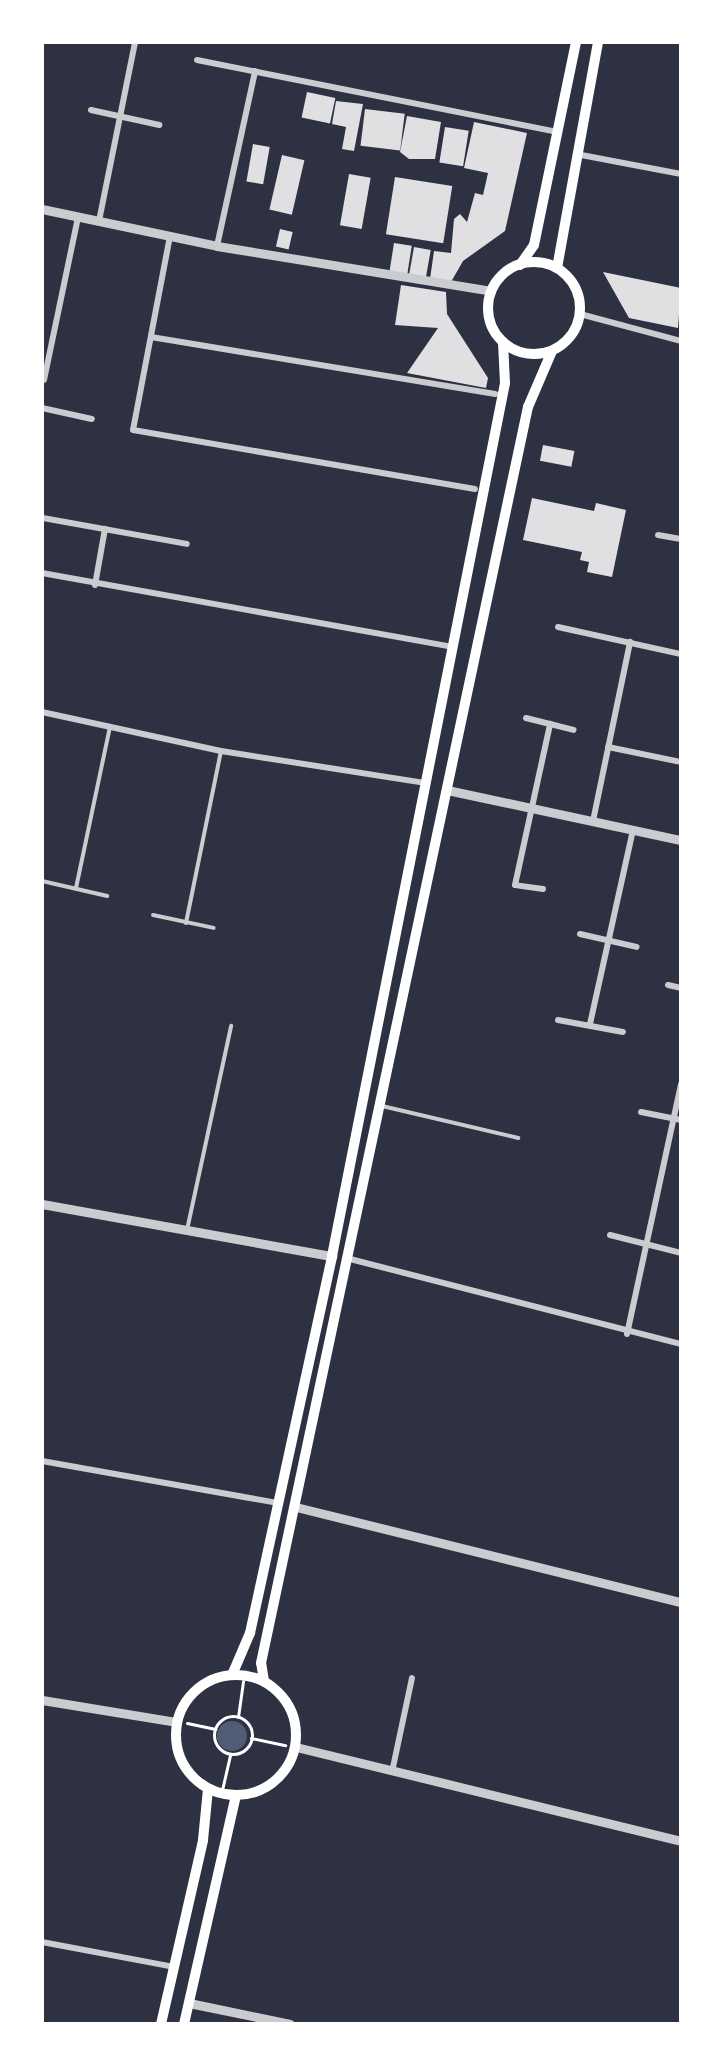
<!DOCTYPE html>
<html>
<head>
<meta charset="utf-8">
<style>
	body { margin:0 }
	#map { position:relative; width:723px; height:2066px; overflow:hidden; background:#2d3142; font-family:"Asap Condensed",sans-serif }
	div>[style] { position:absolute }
	.water>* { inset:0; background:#4f5d75 }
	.round { border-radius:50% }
	.building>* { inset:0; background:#e0e0e3; transform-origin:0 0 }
	.path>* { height:3px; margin:-1.5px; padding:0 1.5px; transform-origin:1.5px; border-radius:1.5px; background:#fff }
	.path>.ring { margin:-1.5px; padding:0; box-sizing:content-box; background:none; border:3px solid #fff; border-radius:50% }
	.service>* { height:4px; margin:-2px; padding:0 2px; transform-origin:2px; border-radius:2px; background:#caccd0 }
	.minor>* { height:6px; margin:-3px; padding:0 3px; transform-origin:3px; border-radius:3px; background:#caccd0 }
	.tertiary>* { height:9px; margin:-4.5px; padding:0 4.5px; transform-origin:4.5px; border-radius:4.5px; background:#caccd0 }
	.secondary>* { height:10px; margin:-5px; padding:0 5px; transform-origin:5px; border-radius:5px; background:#fff }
	.secondary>.ring { margin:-5px; padding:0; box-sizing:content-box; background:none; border:10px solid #fff; border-radius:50% }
	span { translate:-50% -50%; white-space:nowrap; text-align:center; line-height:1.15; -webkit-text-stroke:4.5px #fff; paint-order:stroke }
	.frame { position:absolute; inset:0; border:44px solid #fff; pointer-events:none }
</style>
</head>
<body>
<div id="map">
	<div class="water">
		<div class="round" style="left:217px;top:1721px;width:30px;height:30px"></div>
	</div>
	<div class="building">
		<div style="left:307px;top:92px;width:29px;height:26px;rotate:12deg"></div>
		<div style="clip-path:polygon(336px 101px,363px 104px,354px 151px,342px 149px,346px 127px,332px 124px)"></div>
		<div style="left:365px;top:109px;width:40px;height:37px;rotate:7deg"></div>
		<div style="clip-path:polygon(407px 116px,441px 122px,435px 159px,409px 159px,400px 152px)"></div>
		<div style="clip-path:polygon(474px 122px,527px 133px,505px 231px,463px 261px,451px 282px,430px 279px,434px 251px,451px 253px,454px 219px,460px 214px,467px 222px,475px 193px,483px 195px,488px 173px,464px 168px)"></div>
		<div style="left:445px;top:127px;width:24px;height:36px;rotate:9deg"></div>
		<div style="left:253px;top:144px;width:17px;height:38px;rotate:10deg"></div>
		<div style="left:282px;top:155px;width:23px;height:56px;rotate:13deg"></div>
		<div style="left:349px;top:174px;width:22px;height:52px;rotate:10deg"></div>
		<div style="left:395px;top:177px;width:58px;height:58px;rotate:9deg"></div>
		<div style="left:280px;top:229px;width:13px;height:18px;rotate:13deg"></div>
		<div style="left:394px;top:243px;width:18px;height:29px;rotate:9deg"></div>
		<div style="left:414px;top:247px;width:17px;height:29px;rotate:10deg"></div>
		<div style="clip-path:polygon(603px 272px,681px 288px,678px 328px,629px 318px)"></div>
		<div style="clip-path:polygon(401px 285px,446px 292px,447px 314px,488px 378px,486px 388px,407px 373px,438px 328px,395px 325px)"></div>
		<div style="left:543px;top:445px;width:32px;height:16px;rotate:11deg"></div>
		<div style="clip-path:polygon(532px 498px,594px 511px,596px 503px,626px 510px,612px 577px,587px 572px,589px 562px,580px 560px,582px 552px,523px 540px)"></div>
	</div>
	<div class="path">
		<div class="ring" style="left:214px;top:1716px;width:35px;height:35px"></div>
		<div style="left:238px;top:1717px;width:36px;rotate:-82deg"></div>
		<div style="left:187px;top:1723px;width:29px;rotate:12deg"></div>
		<div style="left:251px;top:1738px;width:35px;rotate:12deg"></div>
		<div style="left:222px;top:1790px;width:37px;rotate:-77deg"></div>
	</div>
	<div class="service">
		<div style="left:42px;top:881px;width:67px;rotate:13deg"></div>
		<div style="left:76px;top:888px;width:165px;rotate:-78.1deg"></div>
		<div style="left:153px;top:915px;width:62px;rotate:12deg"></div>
		<div style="left:186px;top:923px;width:176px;rotate:-78.5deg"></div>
		<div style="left:382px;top:1106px;width:140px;rotate:13.2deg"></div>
		<div style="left:187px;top:1230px;width:209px;rotate:-77.8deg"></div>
	</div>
	<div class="minor">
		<div style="left:197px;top:60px;width:367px;rotate:11.3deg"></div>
		<div style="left:91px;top:110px;width:70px;rotate:12.4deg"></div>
		<div style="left:576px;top:154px;width:107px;rotate:10.8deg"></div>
		<div style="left:99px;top:221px;width:183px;rotate:-78.6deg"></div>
		<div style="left:170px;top:236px;width:197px;rotate:100.8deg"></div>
		<div style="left:133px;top:430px;width:347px;rotate:9.8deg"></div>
		<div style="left:217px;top:246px;width:179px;rotate:-77.7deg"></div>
		<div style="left:580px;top:314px;width:105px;rotate:15deg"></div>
		<div style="left:151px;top:337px;width:349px;rotate:9.4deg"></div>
		<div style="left:44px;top:380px;width:167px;rotate:-78.2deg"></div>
		<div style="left:42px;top:408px;width:51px;rotate:12.4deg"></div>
		<div style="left:43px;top:518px;width:146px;rotate:10.2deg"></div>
		<div style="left:658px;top:535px;width:23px;rotate:10deg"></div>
		<div style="left:42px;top:573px;width:417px;rotate:10.2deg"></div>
		<div style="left:95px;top:585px;width:57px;rotate:-79.9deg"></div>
		<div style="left:558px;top:627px;width:126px;rotate:12.4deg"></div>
		<div style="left:42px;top:712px;width:183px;rotate:12.3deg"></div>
		<div style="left:221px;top:751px;width:206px;rotate:8.9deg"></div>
		<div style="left:526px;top:718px;width:49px;rotate:14deg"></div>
		<div style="left:608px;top:747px;width:75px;rotate:11.6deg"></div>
		<div style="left:593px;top:821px;width:183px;rotate:-78.3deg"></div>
		<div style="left:543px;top:889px;width:28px;rotate:-172deg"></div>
		<div style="left:515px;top:885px;width:165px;rotate:-77.7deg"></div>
		<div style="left:580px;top:934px;width:58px;rotate:12.8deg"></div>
		<div style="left:668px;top:985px;width:13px;rotate:13deg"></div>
		<div style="left:558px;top:1020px;width:66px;rotate:10.5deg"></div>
		<div style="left:590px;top:1024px;width:199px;rotate:-77.5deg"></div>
		<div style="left:641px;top:1112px;width:41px;rotate:11.3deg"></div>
		<div style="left:610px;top:1235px;width:73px;rotate:14.2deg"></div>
		<div style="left:350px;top:1259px;width:342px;rotate:14.4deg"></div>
		<div style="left:627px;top:1334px;width:256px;rotate:-77.8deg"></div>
		<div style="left:42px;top:1461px;width:239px;rotate:10.1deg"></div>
		<div style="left:392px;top:1772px;width:96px;rotate:-78deg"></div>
		<div style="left:42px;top:1942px;width:134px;rotate:10.7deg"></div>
	</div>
	<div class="tertiary">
		<div style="left:42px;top:209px;width:179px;rotate:11.9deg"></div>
		<div style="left:217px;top:246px;width:278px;rotate:9.3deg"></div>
		<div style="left:447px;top:790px;width:239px;rotate:12.1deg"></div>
		<div style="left:42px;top:1204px;width:295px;rotate:10.2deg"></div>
		<div style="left:296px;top:1507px;width:397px;rotate:13.9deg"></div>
		<div style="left:42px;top:1700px;width:137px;rotate:9.3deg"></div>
		<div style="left:296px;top:1747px;width:396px;rotate:13.7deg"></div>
		<div style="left:189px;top:2003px;width:103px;rotate:11.7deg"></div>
	</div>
	<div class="secondary">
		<div class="ring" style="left:488px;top:262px;width:82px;height:82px"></div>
		<div style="left:520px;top:265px;width:24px;rotate:-55deg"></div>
		<div style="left:534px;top:245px;width:207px;rotate:-78.3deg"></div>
		<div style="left:557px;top:268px;width:230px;rotate:-79.7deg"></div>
		<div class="ring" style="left:176px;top:1675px;width:110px;height:110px"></div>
		<div style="left:232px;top:1675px;width:46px;rotate:-66.8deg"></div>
		<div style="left:250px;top:1633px;width:386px;rotate:-77.7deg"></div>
		<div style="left:332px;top:1256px;width:890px;rotate:-78.79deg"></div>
		<div style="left:505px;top:383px;width:41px;rotate:-92.8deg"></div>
		<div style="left:264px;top:1681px;width:18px;rotate:-99deg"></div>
		<div style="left:261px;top:1663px;width:1284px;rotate:-78deg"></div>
		<div style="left:528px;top:407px;width:61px;rotate:-66.8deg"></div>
		<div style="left:161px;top:2024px;width:189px;rotate:-77.1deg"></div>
		<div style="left:203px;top:1840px;width:51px;rotate:-84.4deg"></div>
		<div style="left:184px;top:2024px;width:234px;rotate:-77.2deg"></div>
	</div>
	<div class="frame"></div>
</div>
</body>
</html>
